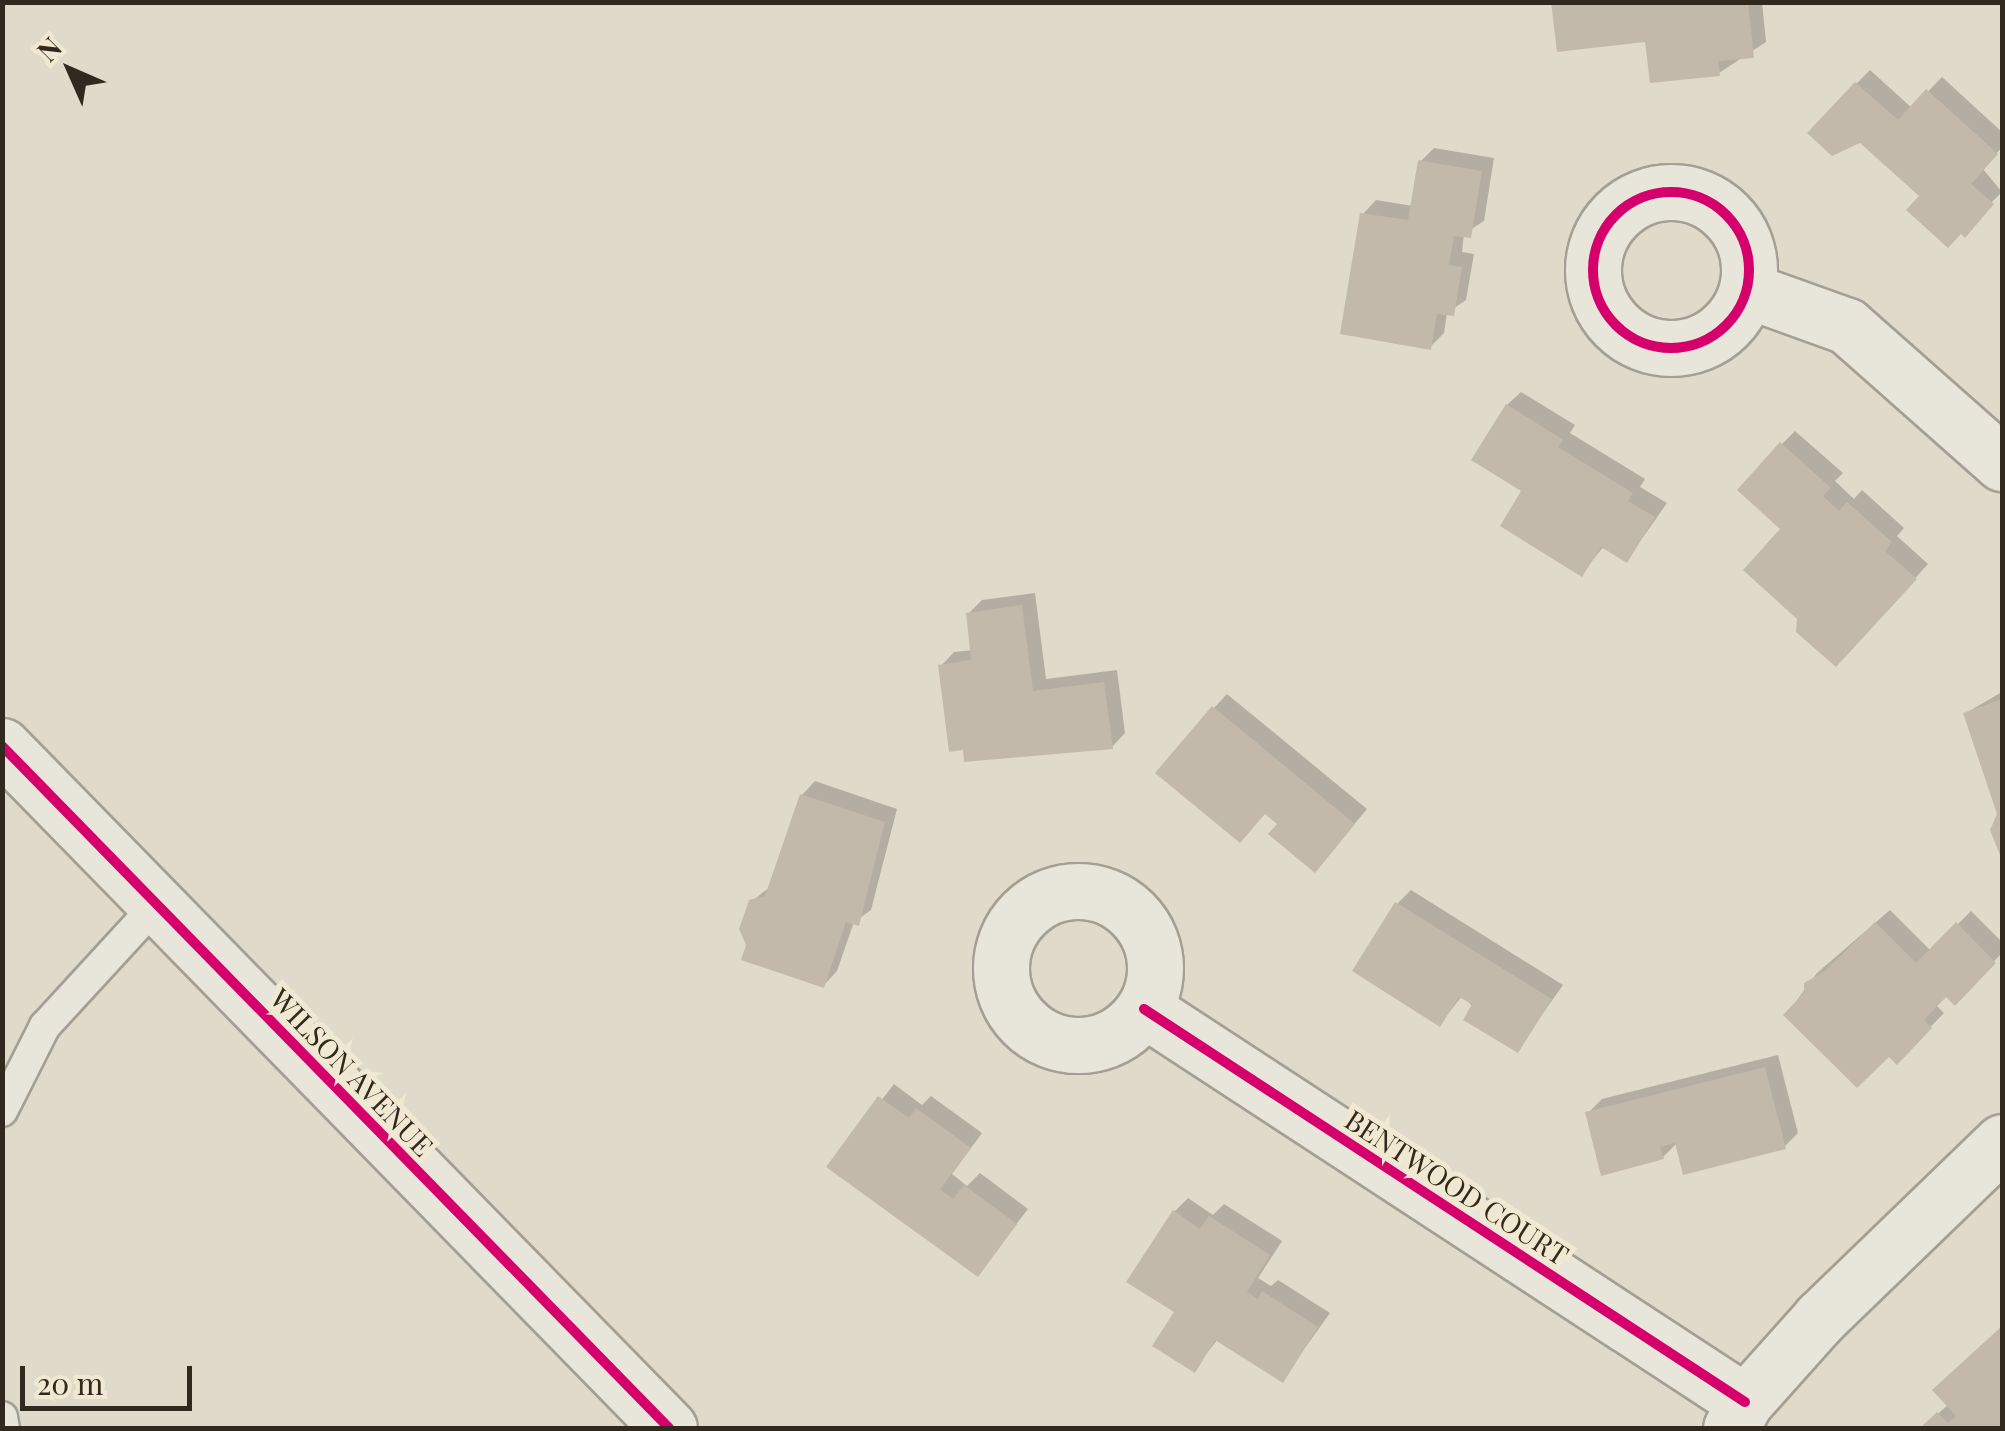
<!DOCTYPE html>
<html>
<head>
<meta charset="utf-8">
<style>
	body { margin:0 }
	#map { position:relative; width:2005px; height:1431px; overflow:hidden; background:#e0daca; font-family:"Playfair Display",serif }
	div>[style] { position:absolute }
	.shadow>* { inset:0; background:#0003 }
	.building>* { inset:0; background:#c3b9ab }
	.roads { filter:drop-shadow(2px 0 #a49f94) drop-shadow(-2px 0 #a49f94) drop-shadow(0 2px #a49f94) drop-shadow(0 -2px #a49f94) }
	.service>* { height:30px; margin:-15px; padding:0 15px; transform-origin:15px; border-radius:15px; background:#e8e5db }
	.minor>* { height:55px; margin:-27.5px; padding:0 27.5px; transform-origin:27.5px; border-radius:27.5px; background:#e8e5db }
	.minor>.ring { margin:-27.5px; padding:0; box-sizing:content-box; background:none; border:55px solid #e8e5db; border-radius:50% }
	.cycleway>* { height:10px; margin:-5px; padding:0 5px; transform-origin:5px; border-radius:5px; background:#d6006c }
	.cycleway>.ring { margin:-5px; padding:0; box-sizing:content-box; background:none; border:10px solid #d6006c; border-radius:50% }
	span { translate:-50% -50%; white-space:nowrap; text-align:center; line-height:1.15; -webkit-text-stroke:10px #f0e8d0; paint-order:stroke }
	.street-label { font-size:28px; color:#31281e }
	.frame { position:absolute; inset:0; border:5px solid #31281e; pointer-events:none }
	.north { position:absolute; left:20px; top:20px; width:100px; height:100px; -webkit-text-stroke:8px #f0e8d0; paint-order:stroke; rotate:315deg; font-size:28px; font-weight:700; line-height:40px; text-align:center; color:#31281e }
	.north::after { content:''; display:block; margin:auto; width:35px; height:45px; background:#31281e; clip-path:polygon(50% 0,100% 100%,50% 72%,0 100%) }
	.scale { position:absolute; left:20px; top:1366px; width:172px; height:45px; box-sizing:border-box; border:5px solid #31281e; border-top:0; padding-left:12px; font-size:30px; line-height:35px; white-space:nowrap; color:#31281e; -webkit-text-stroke:8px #f0e8d0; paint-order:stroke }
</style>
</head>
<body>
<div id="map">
	<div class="shadow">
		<div style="clip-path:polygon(1554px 2px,1762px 2px,1766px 42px,1719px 73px)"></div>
		<div style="clip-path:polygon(1870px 70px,1912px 108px,1942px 77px,2002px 132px,2002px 147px,1983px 169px,2002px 192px,1948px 245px,1856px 84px)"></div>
		<div style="clip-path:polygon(1434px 148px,1494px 158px,1484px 221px,1464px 234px,1462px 252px,1474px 254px,1466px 300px,1447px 313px,1444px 333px,1430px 347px,1363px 214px,1376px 200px,1413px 206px,1421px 161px)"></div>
		<div style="clip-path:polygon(1521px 392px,1575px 425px,1570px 433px,1645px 479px,1640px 487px,1667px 503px,1627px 560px,1604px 546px,1582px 573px,1525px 490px,1507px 405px)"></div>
		<div style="clip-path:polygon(1795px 431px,1843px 473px,1835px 481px,1854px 499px,1862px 490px,1904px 528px,1897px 536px,1928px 564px,1849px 651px,1800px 618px,1784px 529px,1782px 444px)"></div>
		<div style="clip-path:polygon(1035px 593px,1046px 679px,1117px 670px,1125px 733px,1112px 747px,941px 666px,954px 652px,973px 650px,968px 614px,982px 600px)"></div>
		<div style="clip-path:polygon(2002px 692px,2002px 857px,1992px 830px,2000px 815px,1966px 713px)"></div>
		<div style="clip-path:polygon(1227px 694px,1367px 809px,1328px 856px,1280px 824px,1214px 708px)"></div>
		<div style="clip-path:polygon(815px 781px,897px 809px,871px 910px,854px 922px,837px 971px,824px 985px,748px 945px,751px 902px,771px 886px,802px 795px)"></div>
		<div style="clip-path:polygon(1411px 890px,1563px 985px,1517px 1050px,1462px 996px,1440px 1024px,1397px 904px)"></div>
		<div style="clip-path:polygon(1890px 910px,1931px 951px,1971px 911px,2002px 942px,2002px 953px,1955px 1002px,1947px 994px,1936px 1005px,1944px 1013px,1910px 1048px,1889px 1053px,1786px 1015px,1817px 973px)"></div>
		<div style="clip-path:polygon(1778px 1055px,1798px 1133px,1784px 1147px,1678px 1142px,1663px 1157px,1588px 1113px,1602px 1099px)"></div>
		<div style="clip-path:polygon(894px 1084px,922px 1105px,931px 1096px,982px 1133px,952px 1174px,967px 1186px,980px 1173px,1028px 1209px,978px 1274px,830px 1167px)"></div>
		<div style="clip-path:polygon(1188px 1198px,1213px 1215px,1224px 1204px,1282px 1241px,1258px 1278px,1271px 1286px,1278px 1280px,1330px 1313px,1282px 1380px,1218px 1339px,1194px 1369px,1177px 1312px,1174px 1212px)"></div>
		<div style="clip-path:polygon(2002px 1328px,2002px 1428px,1922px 1428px,1949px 1404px,1949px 1377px)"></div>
	</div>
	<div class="building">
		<div style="clip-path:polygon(1551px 2px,1748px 2px,1754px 58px,1718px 61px,1720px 76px,1650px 83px,1645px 42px,1557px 52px)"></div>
		<div style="clip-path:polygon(1855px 82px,1898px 120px,1926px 89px,1998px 154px,1971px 184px,1994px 204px,1965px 238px,1961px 234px,1948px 248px,1906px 210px,1919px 196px,1860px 143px,1832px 156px,1807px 133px)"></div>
		<div style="clip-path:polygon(1418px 160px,1482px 171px,1471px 238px,1454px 236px,1449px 265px,1462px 267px,1454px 316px,1437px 314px,1431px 350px,1340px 334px,1360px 213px,1408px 220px)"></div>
		<div style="clip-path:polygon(1506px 404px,1563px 440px,1558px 447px,1633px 493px,1628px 501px,1655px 517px,1627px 563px,1601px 547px,1582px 577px,1500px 526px,1521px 491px,1471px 460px)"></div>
		<div style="clip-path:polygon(1780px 442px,1831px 488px,1823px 496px,1839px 511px,1847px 502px,1892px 542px,1885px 551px,1917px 579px,1836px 667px,1796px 632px,1797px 619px,1743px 570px,1780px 529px,1737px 490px)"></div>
		<div style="clip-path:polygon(1022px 605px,1033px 691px,1104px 682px,1113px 749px,964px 762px,963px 750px,949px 752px,938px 665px,971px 660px,966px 613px)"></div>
		<div style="clip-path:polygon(2002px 699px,2002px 860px,1990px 830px,1997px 814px,1963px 713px)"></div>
		<div style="clip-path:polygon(1212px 706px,1355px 824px,1315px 873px,1268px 834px,1277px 824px,1265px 814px,1240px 843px,1155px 773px)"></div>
		<div style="clip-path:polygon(800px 794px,885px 822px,859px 926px,846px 922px,824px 988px,741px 960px,746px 945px,739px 929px,749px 900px,765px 896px)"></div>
		<div style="clip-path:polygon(1395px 902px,1552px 999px,1518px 1053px,1463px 1020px,1472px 1004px,1459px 997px,1440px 1027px,1352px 971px)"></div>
		<div style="clip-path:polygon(1875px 922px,1916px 963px,1956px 922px,1996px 963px,1955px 1006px,1946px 997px,1924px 1020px,1932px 1028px,1897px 1065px,1889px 1057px,1857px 1088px,1783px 1015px,1804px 993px,1804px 983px,1825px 971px)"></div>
		<div style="clip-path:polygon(1765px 1067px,1786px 1149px,1683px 1175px,1675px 1143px,1660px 1147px,1664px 1159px,1601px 1176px,1585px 1112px)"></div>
		<div style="clip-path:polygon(878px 1096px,909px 1118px,916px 1108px,971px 1148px,940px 1189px,953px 1199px,964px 1185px,1017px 1224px,978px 1277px,826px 1167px)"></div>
		<div style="clip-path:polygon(1173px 1210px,1200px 1229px,1209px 1216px,1270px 1255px,1247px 1292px,1258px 1299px,1262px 1291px,1318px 1327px,1283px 1383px,1215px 1340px,1195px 1373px,1152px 1346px,1174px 1312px,1126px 1282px)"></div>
		<div style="clip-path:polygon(2002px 1326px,2002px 1428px,1920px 1428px,1937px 1412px,1948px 1423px,1956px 1416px,1932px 1390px)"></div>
	</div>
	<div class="roads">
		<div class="service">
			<div style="left:2px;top:1111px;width:95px;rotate:-63.2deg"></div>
			<div style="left:45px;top:1026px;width:166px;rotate:-47.4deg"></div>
			<div style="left:2px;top:1417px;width:11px;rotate:80deg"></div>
		</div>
		<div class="minor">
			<div class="ring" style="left:1593px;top:192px;width:101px;height:101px"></div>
			<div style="left:1747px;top:290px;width:106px;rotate:19.8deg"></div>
			<div style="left:1847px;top:326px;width:207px;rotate:41.5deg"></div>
			<div style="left:2px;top:746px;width:954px;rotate:45.64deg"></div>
			<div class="ring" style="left:1001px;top:891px;width:99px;height:99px"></div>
			<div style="left:1144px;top:1009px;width:718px;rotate:33.18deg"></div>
			<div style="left:1731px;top:1428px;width:30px;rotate:-62deg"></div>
			<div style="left:1745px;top:1402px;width:113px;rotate:-48.2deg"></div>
			<div style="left:1820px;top:1318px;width:253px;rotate:-44deg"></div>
		</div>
	</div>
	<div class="cycleway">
		<div class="ring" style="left:1593px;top:192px;width:146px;height:146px"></div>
		<div style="left:2px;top:746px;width:954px;rotate:45.64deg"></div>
		<div style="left:1144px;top:1009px;width:718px;rotate:33.18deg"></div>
	</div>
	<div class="street-label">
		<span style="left:352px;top:1072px;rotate:46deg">WILSON AVENUE</span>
		<span style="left:1457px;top:1187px;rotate:33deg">BENTWOOD COURT</span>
	</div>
	<div class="frame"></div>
	<div class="north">N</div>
	<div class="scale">20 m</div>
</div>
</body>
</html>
